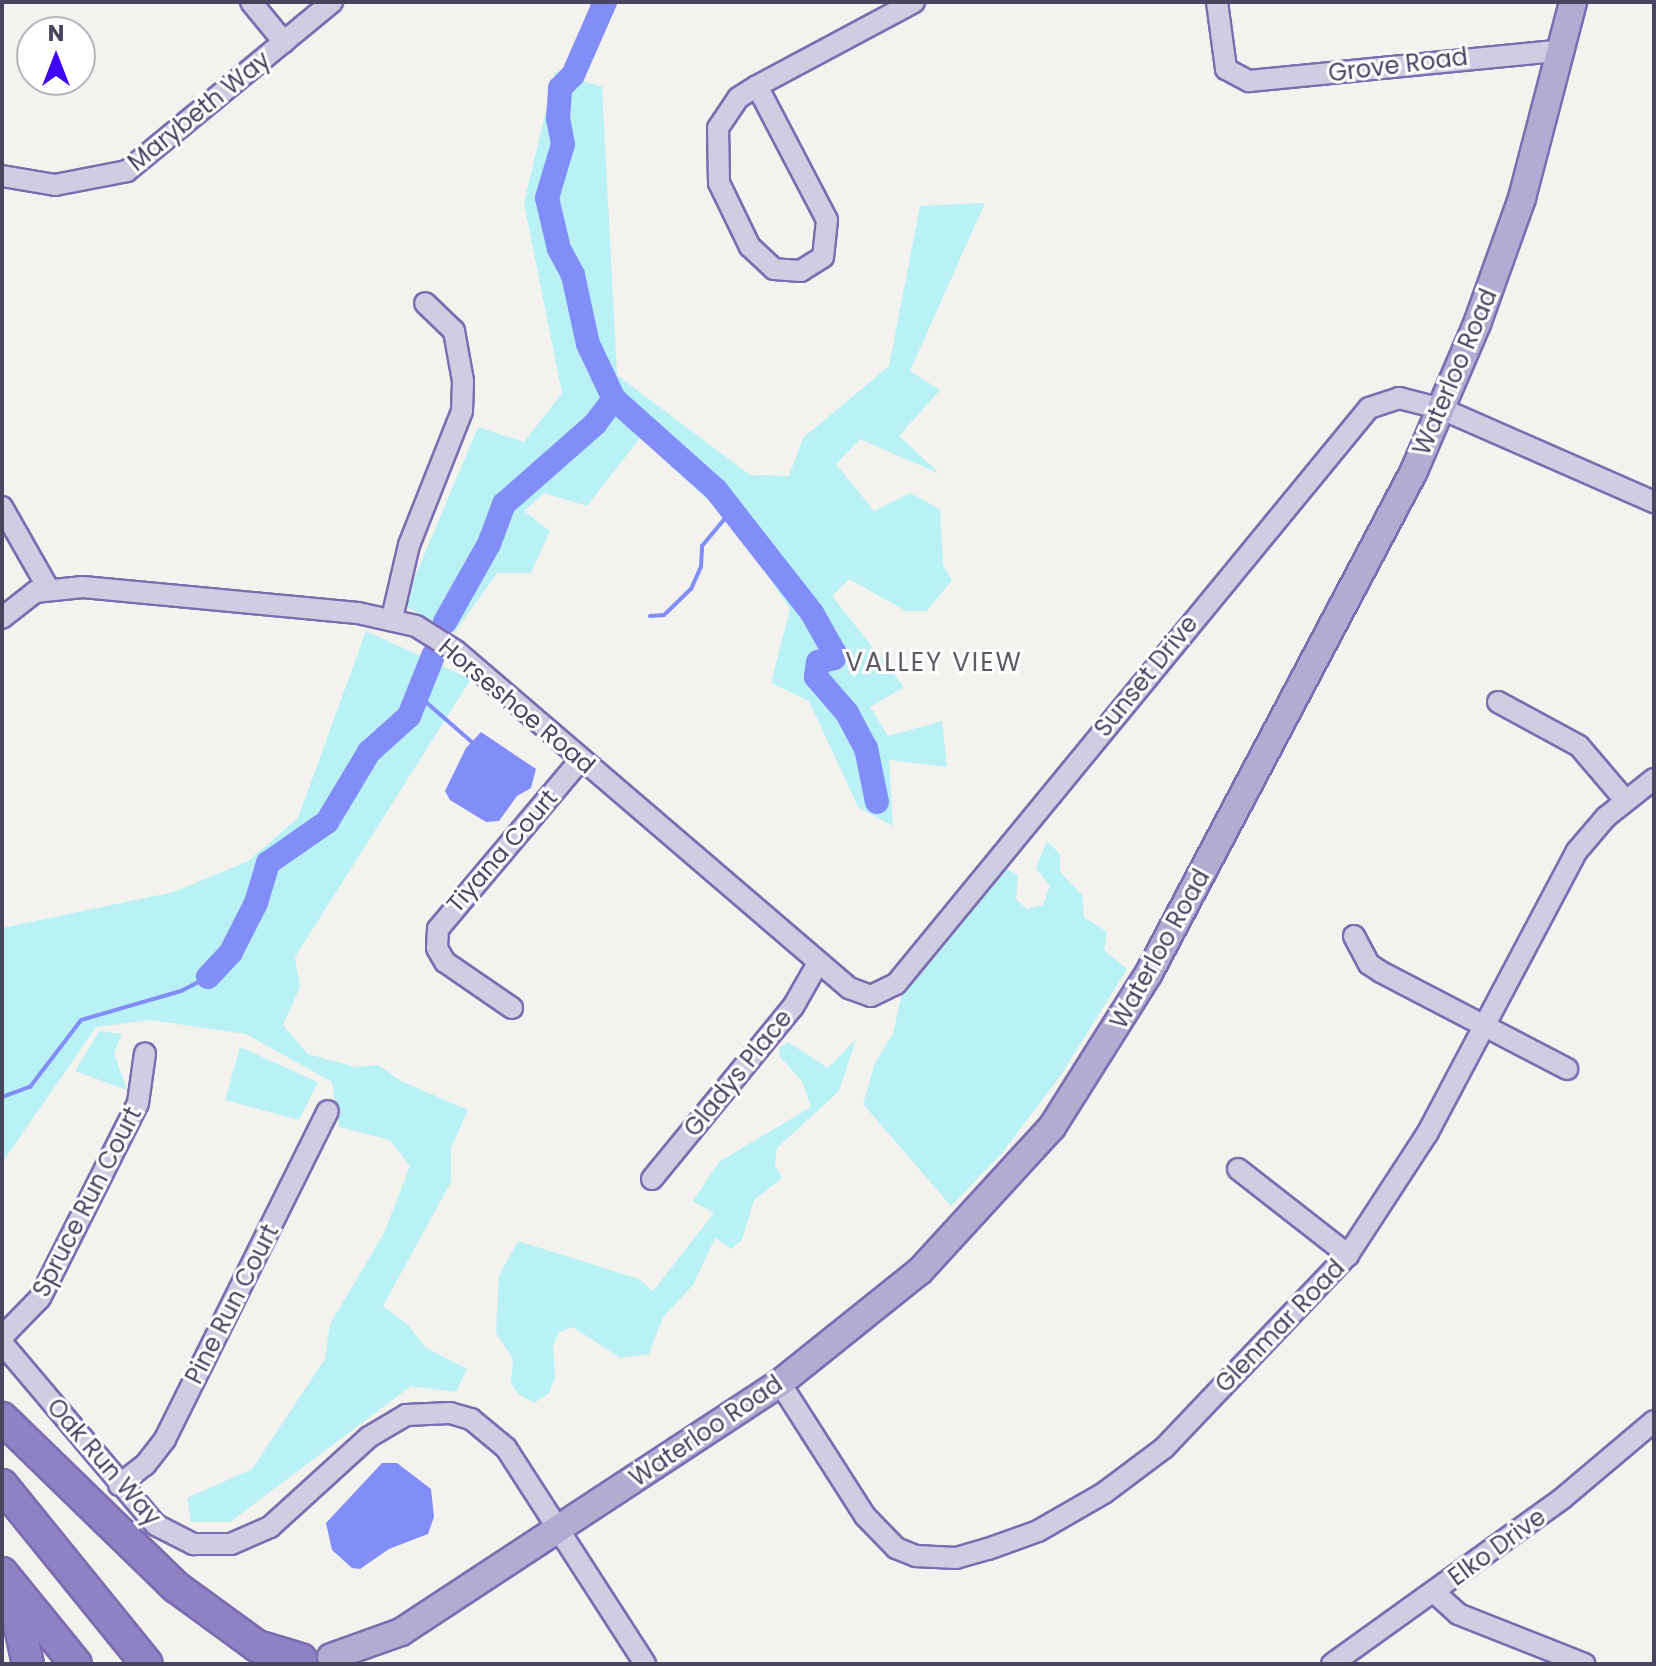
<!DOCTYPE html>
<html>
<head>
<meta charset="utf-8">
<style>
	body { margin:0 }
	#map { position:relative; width:1656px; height:1666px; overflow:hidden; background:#f3f2ef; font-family:Poppins,sans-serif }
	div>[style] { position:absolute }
	.green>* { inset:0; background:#b9f1f5 }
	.water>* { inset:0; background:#818ef7 }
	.stream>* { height:4px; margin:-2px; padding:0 2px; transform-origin:2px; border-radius:2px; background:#818ef7 }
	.river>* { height:24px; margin:-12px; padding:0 12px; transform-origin:12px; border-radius:12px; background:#818ef7 }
	.roads { filter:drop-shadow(2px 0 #7b6db0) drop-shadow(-2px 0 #7b6db0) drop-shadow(0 2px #7b6db0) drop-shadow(0 -2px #7b6db0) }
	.minor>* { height:20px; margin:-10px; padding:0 10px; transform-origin:10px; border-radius:10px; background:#cfcde1 }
	.major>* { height:26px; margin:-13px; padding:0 13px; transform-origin:13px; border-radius:13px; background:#b3acd2 }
	.highway>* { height:30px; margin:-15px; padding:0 15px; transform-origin:15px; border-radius:15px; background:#8f82c4 }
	span { translate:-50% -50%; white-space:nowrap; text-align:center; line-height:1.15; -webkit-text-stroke:6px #fff; paint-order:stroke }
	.street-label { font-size:24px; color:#494560 }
	.neighbourhood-label { font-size:26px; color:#5e5b66; letter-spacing:2px }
	.frame { position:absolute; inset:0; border:4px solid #494560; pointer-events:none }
	.north { position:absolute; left:16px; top:16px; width:80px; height:80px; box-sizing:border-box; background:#fff; border:2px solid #b6b5bf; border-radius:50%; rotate:0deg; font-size:22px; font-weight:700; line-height:32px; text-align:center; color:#494560 }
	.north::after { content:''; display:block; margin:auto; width:28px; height:36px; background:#3f03f9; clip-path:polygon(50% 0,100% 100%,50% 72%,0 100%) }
</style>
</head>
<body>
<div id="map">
	<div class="green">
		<div style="clip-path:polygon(555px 72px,602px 87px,617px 375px,750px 475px,789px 476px,803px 438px,889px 366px,920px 206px,985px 203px,910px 371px,940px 390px,899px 436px,940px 474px,860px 439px,836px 464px,874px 511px,910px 493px,940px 509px,943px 565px,952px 580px,927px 611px,906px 611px,849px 579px,832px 596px,904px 687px,870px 707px,888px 736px,942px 721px,947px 767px,889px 760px,893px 826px,858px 807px,809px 701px,771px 683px,790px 609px,733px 523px,640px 438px,587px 506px,544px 493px,524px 511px,550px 531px,531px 573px,497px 573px,454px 633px,403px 605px,478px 427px,524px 442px,562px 393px,524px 203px)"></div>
		<div style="clip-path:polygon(366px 631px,471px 679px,295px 957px,300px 987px,283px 1025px,308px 1054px,356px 1067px,378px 1065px,401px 1081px,468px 1110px,451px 1148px,451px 1182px,383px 1306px,408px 1325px,425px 1347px,467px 1369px,456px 1392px,411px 1386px,230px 1522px,191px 1522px,187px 1498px,252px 1469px,325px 1359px,330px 1324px,384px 1233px,410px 1166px,390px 1140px,339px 1127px,332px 1082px,246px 1034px,151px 1020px,96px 1027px,2px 1163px,2px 928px,174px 892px,248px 861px,298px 818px)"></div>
		<div style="clip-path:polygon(1047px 841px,1060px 854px,1060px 872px,1082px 895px,1084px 917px,1107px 932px,1104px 950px,1127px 969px,1061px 1075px,1002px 1153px,951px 1206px,863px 1104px,875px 1063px,893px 1033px,903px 988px,1001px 866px,1018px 875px,1016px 899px,1027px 909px,1043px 905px,1050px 886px,1036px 868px)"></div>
		<div style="clip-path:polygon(99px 1031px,122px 1034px,114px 1053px,127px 1090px,75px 1071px)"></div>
		<div style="clip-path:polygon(856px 1039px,839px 1091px,777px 1148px,775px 1165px,782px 1178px,754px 1200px,742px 1240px,731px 1249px,715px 1238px,693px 1285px,663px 1317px,649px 1354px,620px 1358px,573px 1327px,559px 1332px,553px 1346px,555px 1378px,549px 1393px,534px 1403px,519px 1394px,511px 1384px,513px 1359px,496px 1333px,499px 1275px,518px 1241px,639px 1279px,653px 1291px,714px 1213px,693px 1201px,719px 1162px,811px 1107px,802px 1081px,779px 1056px,780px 1047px,788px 1042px,828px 1068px)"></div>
		<div style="clip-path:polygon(240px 1047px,318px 1082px,299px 1120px,225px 1100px)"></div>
	</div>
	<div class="water">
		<div style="clip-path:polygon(481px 732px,536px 769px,531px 788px,517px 796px,499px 821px,486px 822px,450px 800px,445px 791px,466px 748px)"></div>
		<div style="clip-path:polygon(382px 1463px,397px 1463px,431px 1489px,434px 1517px,428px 1534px,389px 1549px,360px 1569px,352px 1568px,332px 1550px,326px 1523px)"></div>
	</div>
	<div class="stream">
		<div style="left:650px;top:616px;width:14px;rotate:-4deg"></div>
		<div style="left:664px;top:615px;width:37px;rotate:-44deg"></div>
		<div style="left:691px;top:589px;width:24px;rotate:-66deg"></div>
		<div style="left:701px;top:567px;width:21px;rotate:-87deg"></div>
		<div style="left:702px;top:546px;width:47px;rotate:-50.2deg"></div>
		<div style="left:419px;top:696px;width:70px;rotate:41deg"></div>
		<div style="left:2px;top:1097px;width:30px;rotate:-20deg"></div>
		<div style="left:30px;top:1087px;width:84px;rotate:-52.7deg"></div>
		<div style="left:81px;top:1020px;width:104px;rotate:-16.2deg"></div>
		<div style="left:181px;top:991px;width:30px;rotate:-27deg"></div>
	</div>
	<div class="river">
		<div style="left:614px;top:399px;width:137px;rotate:41.7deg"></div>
		<div style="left:716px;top:490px;width:156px;rotate:52deg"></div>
		<div style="left:812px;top:613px;width:45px;rotate:60.6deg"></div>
		<div style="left:834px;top:652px;width:6px;rotate:90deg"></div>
		<div style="left:834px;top:658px;width:16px;rotate:166deg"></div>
		<div style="left:818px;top:662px;width:15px;rotate:98deg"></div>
		<div style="left:816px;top:677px;width:48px;rotate:49.3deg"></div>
		<div style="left:847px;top:713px;width:40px;rotate:62deg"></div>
		<div style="left:866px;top:748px;width:55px;rotate:78.5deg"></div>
		<div style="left:445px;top:622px;width:90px;rotate:-60.6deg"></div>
		<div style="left:489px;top:544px;width:43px;rotate:-69.4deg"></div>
		<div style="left:504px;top:504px;width:121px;rotate:-41.3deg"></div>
		<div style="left:595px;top:424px;width:31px;rotate:-53deg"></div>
		<div style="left:614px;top:399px;width:61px;rotate:-115.3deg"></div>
		<div style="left:588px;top:344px;width:71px;rotate:-102.3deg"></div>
		<div style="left:573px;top:275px;width:30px;rotate:-118deg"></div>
		<div style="left:559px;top:249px;width:52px;rotate:-103.2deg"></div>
		<div style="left:547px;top:198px;width:56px;rotate:-73.5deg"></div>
		<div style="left:563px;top:144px;width:25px;rotate:-101deg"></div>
		<div style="left:558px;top:119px;width:31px;rotate:-86deg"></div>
		<div style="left:560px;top:88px;width:18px;rotate:-45deg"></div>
		<div style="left:573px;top:75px;width:80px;rotate:-66.3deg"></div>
		<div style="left:208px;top:977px;width:34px;rotate:-47deg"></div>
		<div style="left:231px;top:952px;width:55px;rotate:-63deg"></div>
		<div style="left:256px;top:903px;width:42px;rotate:-73.3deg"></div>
		<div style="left:268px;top:863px;width:72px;rotate:-34.8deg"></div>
		<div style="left:327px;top:822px;width:82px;rotate:-59deg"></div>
		<div style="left:369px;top:752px;width:54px;rotate:-42deg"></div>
		<div style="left:409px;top:716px;width:65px;rotate:-68.2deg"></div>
	</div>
	<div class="roads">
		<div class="minor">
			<div style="left:251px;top:2px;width:52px;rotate:50.5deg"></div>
			<div style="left:1217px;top:2px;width:68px;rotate:82.3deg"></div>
			<div style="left:1226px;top:69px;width:26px;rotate:28deg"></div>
			<div style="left:1249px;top:81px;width:316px;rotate:-5.6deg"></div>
			<div style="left:757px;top:86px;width:151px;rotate:62.4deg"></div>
			<div style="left:827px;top:220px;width:37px;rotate:96deg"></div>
			<div style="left:823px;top:257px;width:26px;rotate:148deg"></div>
			<div style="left:801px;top:271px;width:27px;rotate:-176deg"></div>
			<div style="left:774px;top:269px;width:33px;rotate:-137deg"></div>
			<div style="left:750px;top:247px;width:71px;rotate:-115.8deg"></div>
			<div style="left:719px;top:183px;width:55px;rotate:-91deg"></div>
			<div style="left:718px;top:128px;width:36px;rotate:-56deg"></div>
			<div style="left:738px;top:98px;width:22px;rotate:-32deg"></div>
			<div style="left:757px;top:86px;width:178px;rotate:-28.1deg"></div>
			<div style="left:2px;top:176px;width:54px;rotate:9.6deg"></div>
			<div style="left:55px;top:185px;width:73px;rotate:-11deg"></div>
			<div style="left:127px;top:171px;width:266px;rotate:-39.5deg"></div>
			<div style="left:2px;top:507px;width:93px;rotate:60.4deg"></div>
			<div style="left:2px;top:618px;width:42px;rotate:-38.2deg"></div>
			<div style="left:35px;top:592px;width:48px;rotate:-5.9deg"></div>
			<div style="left:83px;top:587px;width:276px;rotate:5.4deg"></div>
			<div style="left:358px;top:613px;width:59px;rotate:12.6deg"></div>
			<div style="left:416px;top:626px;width:47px;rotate:32deg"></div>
			<div style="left:456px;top:651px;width:518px;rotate:40.61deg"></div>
			<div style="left:849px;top:988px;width:23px;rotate:20deg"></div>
			<div style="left:871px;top:996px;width:28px;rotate:-26deg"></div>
			<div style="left:896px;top:984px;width:745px;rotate:-50.61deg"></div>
			<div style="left:1369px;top:408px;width:32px;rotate:-18deg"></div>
			<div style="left:1399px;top:398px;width:44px;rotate:14.3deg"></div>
			<div style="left:1442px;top:409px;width:232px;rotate:23.7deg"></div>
			<div style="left:392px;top:618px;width:75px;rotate:-76.9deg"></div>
			<div style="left:409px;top:545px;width:144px;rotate:-68.4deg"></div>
			<div style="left:462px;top:411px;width:30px;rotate:-88deg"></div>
			<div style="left:463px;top:381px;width:51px;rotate:-100.2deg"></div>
			<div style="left:454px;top:331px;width:40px;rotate:-136deg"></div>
			<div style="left:1498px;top:702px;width:92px;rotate:28.5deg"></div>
			<div style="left:1579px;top:746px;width:71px;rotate:49.6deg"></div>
			<div style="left:1354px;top:936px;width:32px;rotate:62deg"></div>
			<div style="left:1369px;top:964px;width:14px;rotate:34deg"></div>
			<div style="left:1381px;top:972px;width:210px;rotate:27.5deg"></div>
			<div style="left:512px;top:1008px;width:81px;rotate:-145.5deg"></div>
			<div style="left:445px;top:962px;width:16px;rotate:-120deg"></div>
			<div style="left:437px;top:948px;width:19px;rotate:-87deg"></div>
			<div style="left:438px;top:929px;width:222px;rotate:-49.9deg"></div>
			<div style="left:1238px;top:1169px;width:140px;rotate:38deg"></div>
			<div style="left:652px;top:1179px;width:222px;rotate:-50.7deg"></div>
			<div style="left:793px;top:1007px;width:51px;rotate:-60.4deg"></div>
			<div style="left:2px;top:1337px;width:54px;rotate:-45.7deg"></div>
			<div style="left:40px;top:1298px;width:218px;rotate:-63.3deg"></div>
			<div style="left:138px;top:1103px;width:50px;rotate:-82deg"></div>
			<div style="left:2px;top:1343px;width:238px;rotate:49.8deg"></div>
			<div style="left:156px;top:1525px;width:42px;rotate:27.2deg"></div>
			<div style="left:193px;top:1544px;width:38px"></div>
			<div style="left:231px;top:1544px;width:43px;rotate:-23.6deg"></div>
			<div style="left:270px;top:1527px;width:134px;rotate:-42.3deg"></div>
			<div style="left:369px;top:1437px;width:43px;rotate:-30.7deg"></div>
			<div style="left:406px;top:1415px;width:44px;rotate:-2.6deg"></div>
			<div style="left:450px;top:1413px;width:22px;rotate:16deg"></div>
			<div style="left:471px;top:1419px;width:45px;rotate:39.6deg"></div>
			<div style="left:506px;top:1448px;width:257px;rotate:57.2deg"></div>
			<div style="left:780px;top:1383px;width:158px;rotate:57.4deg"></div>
			<div style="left:865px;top:1516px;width:45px;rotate:45.9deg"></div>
			<div style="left:896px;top:1548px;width:22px;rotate:22deg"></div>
			<div style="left:916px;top:1556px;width:40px;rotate:2.9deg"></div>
			<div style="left:956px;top:1558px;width:33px;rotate:-16deg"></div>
			<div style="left:988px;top:1549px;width:53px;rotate:-19.8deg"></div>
			<div style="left:1038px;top:1531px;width:76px;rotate:-29.9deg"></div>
			<div style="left:1104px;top:1493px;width:75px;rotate:-36.9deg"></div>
			<div style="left:1164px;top:1448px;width:267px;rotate:-46.4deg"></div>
			<div style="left:1348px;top:1255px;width:145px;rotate:-56.9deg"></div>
			<div style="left:1427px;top:1134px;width:320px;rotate:-62.1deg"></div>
			<div style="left:1577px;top:851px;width:45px;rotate:-49.5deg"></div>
			<div style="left:1606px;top:817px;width:61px;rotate:-38.4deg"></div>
			<div style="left:119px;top:1485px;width:33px;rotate:-38deg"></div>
			<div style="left:145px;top:1465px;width:33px;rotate:-52deg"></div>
			<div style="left:165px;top:1439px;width:366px;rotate:-63.6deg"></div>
			<div style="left:1435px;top:1593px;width:31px;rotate:42deg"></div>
			<div style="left:1458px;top:1614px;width:136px;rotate:21.6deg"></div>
			<div style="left:1332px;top:1664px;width:284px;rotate:-35.7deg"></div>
			<div style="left:1563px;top:1498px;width:119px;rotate:-40.2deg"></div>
		</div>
		<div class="major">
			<div style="left:331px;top:1657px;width:74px;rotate:-19.7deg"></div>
			<div style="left:401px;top:1632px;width:453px;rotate:-33.3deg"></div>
			<div style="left:780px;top:1383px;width:179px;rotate:-38.7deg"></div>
			<div style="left:920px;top:1271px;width:195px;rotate:-47.5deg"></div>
			<div style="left:1052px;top:1127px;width:182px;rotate:-57.8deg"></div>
			<div style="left:1149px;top:973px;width:568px;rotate:-62.17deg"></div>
			<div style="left:1414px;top:471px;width:160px;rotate:-66.8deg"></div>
			<div style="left:1477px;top:324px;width:134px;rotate:-70.3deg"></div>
			<div style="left:1522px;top:198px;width:203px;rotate:-75.4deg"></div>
		</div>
		<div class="highway">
			<div style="left:2px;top:1418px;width:243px;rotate:44.2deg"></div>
			<div style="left:176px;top:1587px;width:100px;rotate:36.1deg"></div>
			<div style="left:257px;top:1646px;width:46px;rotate:16.5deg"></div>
			<div style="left:2px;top:1485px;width:230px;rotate:51deg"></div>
			<div style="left:2px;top:1573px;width:117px;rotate:50.9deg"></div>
			<div style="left:3px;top:1594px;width:37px;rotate:63deg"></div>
			<div style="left:20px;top:1627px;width:38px;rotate:78deg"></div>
		</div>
	</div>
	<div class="street-label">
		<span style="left:1398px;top:65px;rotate:-7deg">Grove Road</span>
		<span style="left:199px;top:111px;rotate:-39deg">Marybeth Way</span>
		<span style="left:1455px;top:372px;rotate:-67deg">Waterloo Road</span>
		<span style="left:1146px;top:676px;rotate:-51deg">Sunset Drive</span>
		<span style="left:517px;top:706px;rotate:40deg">Horseshoe Road</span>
		<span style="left:502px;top:851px;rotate:-49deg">Tiyana Court</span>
		<span style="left:1160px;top:949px;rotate:-61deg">Waterloo Road</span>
		<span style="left:738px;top:1073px;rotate:-51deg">Gladys Place</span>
		<span style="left:87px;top:1202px;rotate:-63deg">Spruce Run Court</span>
		<span style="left:232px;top:1304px;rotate:-63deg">Pine Run Court</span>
		<span style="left:1280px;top:1326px;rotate:-46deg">Glenmar Road</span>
		<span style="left:706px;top:1431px;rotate:-34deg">Waterloo Road</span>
		<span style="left:104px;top:1462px;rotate:49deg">Oak Run Way</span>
		<span style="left:1497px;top:1547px;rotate:-36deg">Elko Drive</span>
	</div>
	<div class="neighbourhood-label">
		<span style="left:934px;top:663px">VALLEY VIEW</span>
	</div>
	<div class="frame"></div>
	<div class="north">N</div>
</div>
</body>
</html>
